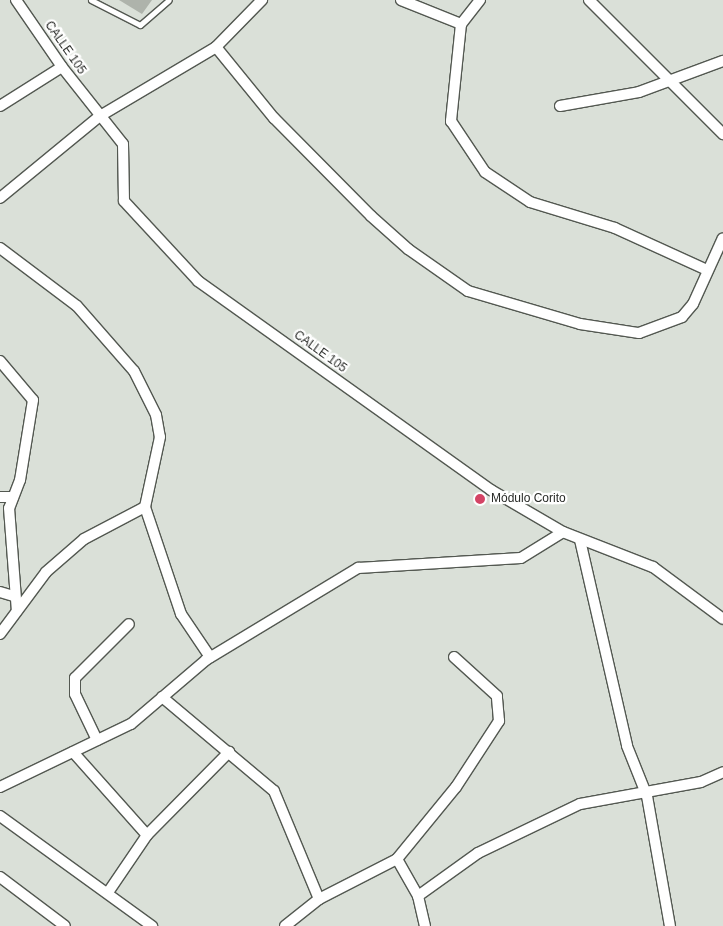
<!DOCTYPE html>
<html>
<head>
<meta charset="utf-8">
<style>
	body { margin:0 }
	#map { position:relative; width:723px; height:926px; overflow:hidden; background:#dae0d8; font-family:Helvetica,sans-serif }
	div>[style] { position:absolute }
	.building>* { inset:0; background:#aeb3ab }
	.roads { filter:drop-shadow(1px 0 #535851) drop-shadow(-1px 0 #535851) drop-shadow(0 1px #535851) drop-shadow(0 -1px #535851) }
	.lane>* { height:5px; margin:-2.5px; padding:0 2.5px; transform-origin:2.5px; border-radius:2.5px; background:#fff }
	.street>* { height:10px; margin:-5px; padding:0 5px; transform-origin:5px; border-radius:5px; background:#fff }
	.dots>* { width:14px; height:14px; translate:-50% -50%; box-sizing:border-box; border:2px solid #fff; border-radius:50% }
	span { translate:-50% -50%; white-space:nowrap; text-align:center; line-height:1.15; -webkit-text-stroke:4.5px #fff; paint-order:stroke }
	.street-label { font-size:12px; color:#282a27 }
	.poi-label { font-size:12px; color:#282a27 }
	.left { translate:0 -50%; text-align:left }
</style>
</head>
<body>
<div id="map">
	<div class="building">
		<div style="clip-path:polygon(119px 0,152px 0,142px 14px)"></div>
	</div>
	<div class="roads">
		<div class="lane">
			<div style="left:91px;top:0;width:55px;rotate:27deg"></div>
			<div style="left:140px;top:25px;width:38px;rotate:-41deg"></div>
		</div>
		<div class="street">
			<div style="left:16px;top:0;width:81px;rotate:55.5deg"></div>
			<div style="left:62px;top:67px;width:98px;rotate:51.6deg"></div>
			<div style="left:123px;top:144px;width:57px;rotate:89deg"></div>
			<div style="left:124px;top:201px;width:109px;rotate:47.2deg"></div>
			<div style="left:198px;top:281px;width:360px;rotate:35.5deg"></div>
			<div style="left:491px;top:490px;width:83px;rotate:30.3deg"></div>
			<div style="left:563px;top:532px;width:97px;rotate:21.3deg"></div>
			<div style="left:653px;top:567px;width:87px;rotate:36.6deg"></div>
			<div style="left:401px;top:0;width:65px;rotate:21.8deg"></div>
			<div style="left:480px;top:0;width:31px;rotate:128deg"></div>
			<div style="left:461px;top:24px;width:98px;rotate:95.9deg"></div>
			<div style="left:451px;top:121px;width:61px;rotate:56.3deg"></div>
			<div style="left:485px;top:172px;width:54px;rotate:33.7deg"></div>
			<div style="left:530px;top:202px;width:89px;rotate:17deg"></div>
			<div style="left:615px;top:228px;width:101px;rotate:24.5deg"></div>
			<div style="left:589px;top:0;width:190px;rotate:45deg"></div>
			<div style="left:216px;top:47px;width:92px;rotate:50.8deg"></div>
			<div style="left:274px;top:118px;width:138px;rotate:45.3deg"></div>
			<div style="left:371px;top:216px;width:50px;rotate:41.7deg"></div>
			<div style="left:408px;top:249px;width:73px;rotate:35deg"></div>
			<div style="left:468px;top:291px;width:117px;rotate:16.4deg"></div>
			<div style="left:580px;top:324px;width:60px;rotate:8.7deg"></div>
			<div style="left:639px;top:333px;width:46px;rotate:-20.4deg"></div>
			<div style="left:682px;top:317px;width:17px;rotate:-50deg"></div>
			<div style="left:693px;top:304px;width:72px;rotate:-65.6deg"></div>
			<div style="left:0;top:106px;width:73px;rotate:-32.2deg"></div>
			<div style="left:560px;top:106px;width:80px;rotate:-10deg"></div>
			<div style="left:639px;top:92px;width:90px;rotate:-20.3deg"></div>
			<div style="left:0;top:198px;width:129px;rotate:-39.4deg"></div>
			<div style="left:100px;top:116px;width:135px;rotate:-30.7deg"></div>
			<div style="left:216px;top:47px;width:66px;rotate:-45.6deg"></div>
			<div style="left:0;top:248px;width:96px;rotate:37deg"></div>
			<div style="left:77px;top:306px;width:86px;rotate:48.8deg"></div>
			<div style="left:134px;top:371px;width:49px;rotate:63.4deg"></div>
			<div style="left:156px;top:415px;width:22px;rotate:80deg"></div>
			<div style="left:160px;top:437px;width:72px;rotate:102.1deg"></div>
			<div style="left:145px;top:507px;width:113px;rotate:71.4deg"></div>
			<div style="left:181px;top:614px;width:52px;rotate:56deg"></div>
			<div style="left:0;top:361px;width:51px;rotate:49.8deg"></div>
			<div style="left:33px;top:400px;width:81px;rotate:99.2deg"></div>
			<div style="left:20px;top:480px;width:30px;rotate:111deg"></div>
			<div style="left:9px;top:508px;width:103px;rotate:85.6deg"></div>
			<div style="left:0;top:497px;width:13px"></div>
			<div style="left:580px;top:540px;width:211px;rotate:77.1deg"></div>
			<div style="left:627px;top:746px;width:54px;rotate:68.2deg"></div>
			<div style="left:647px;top:796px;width:132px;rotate:80deg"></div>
			<div style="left:0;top:592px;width:14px;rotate:17deg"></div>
			<div style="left:0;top:634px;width:77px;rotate:-53.4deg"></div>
			<div style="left:46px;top:572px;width:50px;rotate:-41deg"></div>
			<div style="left:84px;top:539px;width:69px;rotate:-27.7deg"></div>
			<div style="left:162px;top:697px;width:146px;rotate:40deg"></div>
			<div style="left:274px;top:791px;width:117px;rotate:67.4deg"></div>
			<div style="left:97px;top:740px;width:51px;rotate:-115.6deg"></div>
			<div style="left:75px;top:694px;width:16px;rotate:-90deg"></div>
			<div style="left:75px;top:678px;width:76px;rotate:-45deg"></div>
			<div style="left:73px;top:752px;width:111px;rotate:48.3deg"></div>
			<div style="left:0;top:787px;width:145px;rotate:-25.7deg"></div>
			<div style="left:131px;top:724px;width:99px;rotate:-40.5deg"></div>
			<div style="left:206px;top:660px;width:178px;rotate:-31.2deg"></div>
			<div style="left:358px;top:568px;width:163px;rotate:-3.5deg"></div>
			<div style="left:521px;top:558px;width:49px;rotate:-31.8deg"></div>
			<div style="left:0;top:816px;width:188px;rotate:35.9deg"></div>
			<div style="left:397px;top:859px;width:43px;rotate:60.4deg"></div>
			<div style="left:418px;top:896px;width:31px;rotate:77deg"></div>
			<div style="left:0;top:877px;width:81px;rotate:37deg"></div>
			<div style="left:109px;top:891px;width:68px;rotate:-55.8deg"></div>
			<div style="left:147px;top:835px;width:117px;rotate:-45.3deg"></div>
			<div style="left:418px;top:896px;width:74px;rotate:-35.6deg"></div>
			<div style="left:478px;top:853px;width:113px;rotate:-25.7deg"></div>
			<div style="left:580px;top:804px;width:123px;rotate:-10.3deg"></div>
			<div style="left:701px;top:782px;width:24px;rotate:-24deg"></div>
			<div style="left:285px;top:926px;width:43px;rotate:-38.5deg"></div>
			<div style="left:319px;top:899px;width:88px;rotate:-27.1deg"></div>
			<div style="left:397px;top:859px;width:93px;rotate:-50.7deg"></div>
			<div style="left:456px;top:787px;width:79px;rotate:-56.9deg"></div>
			<div style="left:499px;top:721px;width:25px;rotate:-95deg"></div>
			<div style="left:497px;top:696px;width:58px;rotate:-137.8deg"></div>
		</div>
	</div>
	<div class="dots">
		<div style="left:480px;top:499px;background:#d44465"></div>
	</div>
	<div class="street-label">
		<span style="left:65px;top:48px;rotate:55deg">CALLE 105</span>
		<span style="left:320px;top:352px;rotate:36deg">CALLE 105</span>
	</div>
	<div class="poi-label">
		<span class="left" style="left:491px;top:499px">Módulo Corito</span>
	</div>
</div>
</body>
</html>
